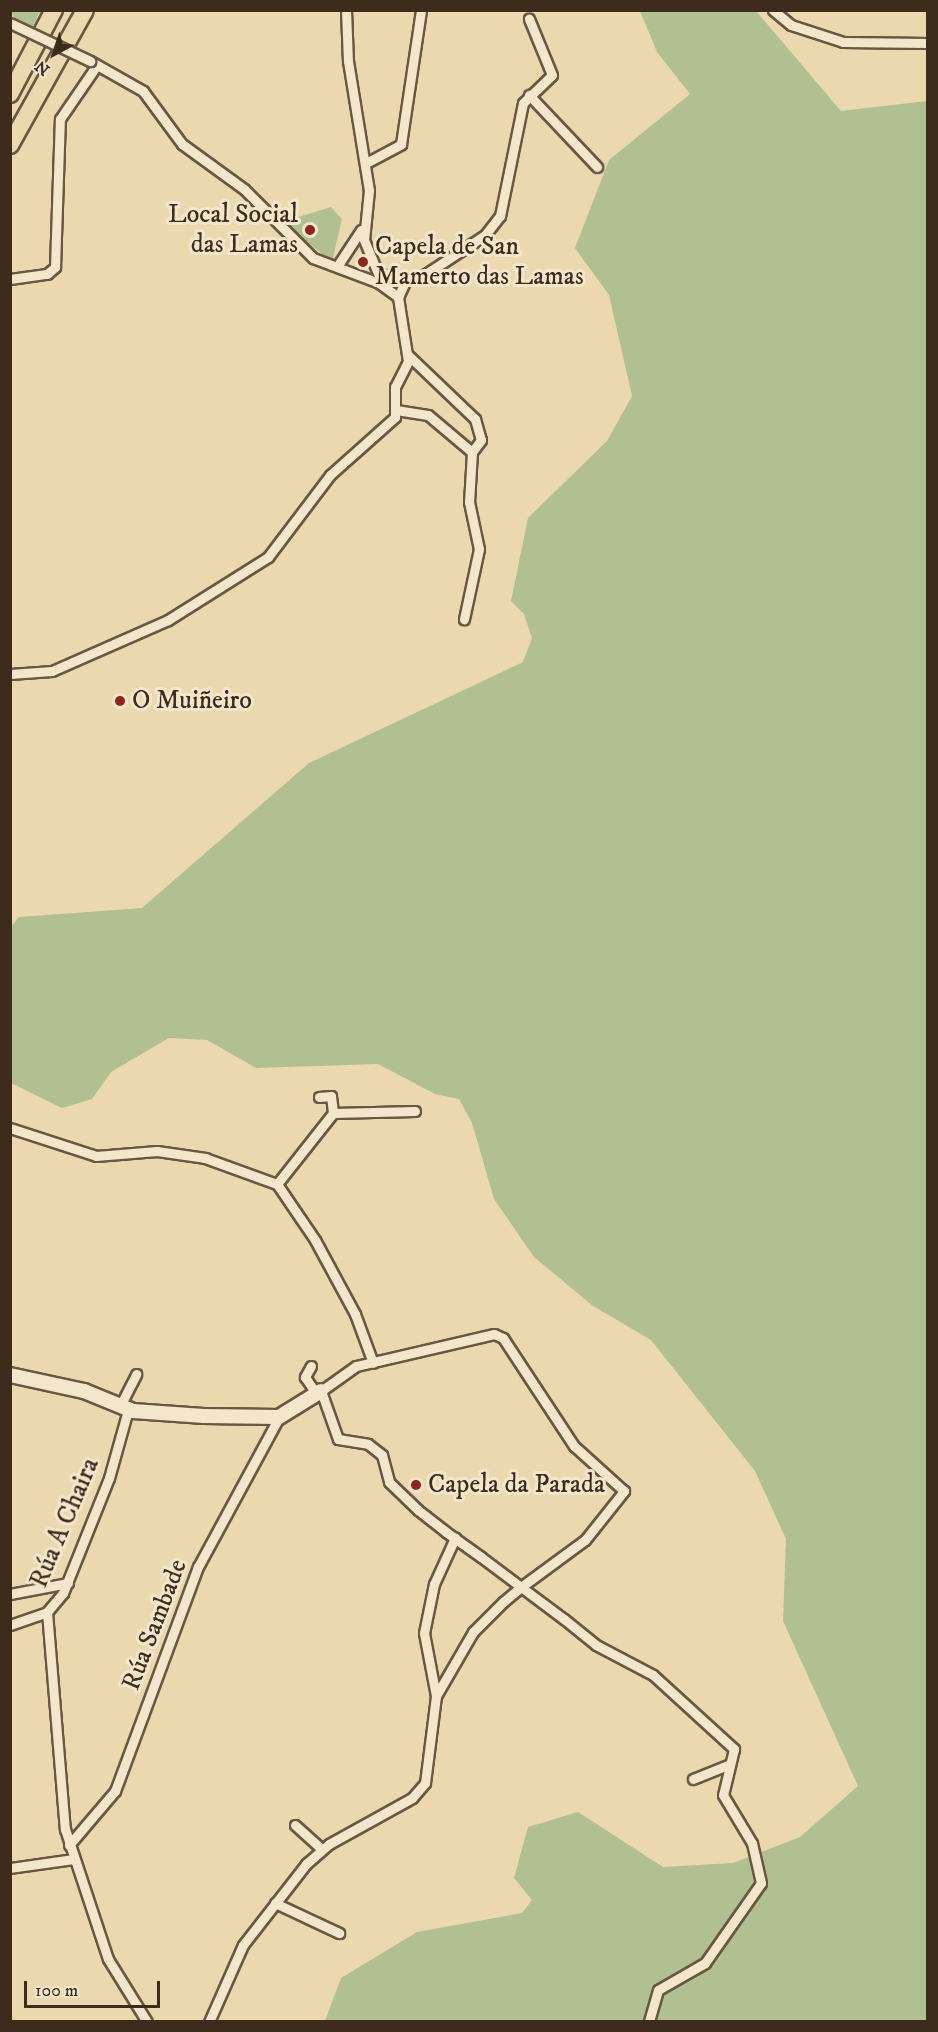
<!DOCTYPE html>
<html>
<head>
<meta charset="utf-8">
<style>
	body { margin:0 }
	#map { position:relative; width:938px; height:2032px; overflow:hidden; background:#ecd8af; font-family:"IM FELL DW Pica",serif }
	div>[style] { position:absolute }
	.green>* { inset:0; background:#b1c090 }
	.roads { filter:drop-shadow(2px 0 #695741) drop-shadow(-2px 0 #695741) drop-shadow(0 2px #695741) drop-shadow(0 -2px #695741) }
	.street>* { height:9px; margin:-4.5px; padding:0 4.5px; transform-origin:4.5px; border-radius:4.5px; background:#f3e6cb }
	.secondary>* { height:14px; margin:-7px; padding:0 7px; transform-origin:7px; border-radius:7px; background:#f3e6cb }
	.highway>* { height:16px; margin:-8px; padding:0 8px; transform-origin:8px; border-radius:8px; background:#ecd8af }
	.bridges { filter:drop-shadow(2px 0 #695741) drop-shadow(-2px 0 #695741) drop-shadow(0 2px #695741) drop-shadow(0 -2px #695741) }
	.street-bridge>* { height:9px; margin:-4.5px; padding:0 4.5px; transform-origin:4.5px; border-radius:4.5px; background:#f3e6cb }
	.dots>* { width:16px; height:16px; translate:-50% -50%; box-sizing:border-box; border:3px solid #f3e6cb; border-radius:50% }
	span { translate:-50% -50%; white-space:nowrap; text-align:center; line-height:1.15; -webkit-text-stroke:6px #f3e6cb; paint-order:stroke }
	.poi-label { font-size:26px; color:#3d2c1c }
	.right { translate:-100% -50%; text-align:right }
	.left { translate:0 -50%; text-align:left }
	.street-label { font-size:26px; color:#3d2c1c }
	.frame { position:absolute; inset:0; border:12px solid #3d2c1c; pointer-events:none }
	.north { position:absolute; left:24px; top:24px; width:60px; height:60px; -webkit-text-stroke:4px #f3e6cb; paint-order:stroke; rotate:220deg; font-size:16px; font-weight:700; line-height:24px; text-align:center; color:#3d2c1c }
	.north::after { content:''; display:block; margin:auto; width:21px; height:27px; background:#3d2c1c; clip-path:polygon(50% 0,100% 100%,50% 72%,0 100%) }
	.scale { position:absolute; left:24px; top:1981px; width:136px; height:27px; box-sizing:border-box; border:3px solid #3d2c1c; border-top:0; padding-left:8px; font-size:18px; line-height:21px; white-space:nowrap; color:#3d2c1c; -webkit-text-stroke:4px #f3e6cb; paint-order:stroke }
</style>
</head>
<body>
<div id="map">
	<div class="green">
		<div style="clip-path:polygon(11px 10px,40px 10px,40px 11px,32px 28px,15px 20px)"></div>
		<div style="clip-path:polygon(640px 11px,756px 11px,841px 111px,927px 101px,927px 2021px,325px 2021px,341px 1978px,417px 1932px,522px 1913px,532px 1900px,514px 1878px,528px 1827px,578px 1812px,663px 1867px,733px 1863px,800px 1837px,858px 1786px,783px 1621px,786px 1539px,755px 1471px,651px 1340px,593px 1306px,534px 1257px,494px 1199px,472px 1123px,459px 1099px,435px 1094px,378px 1064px,256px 1068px,207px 1040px,169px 1038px,111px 1072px,92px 1099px,62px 1108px,11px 1083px,10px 928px,19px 917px,142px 908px,309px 763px,523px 662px,532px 638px,524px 614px,511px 601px,528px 518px,607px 441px,632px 396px,609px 295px,575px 248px,609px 160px,690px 94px,657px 52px)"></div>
		<div style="clip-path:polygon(331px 207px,342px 219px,332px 262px,282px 222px)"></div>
	</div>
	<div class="roads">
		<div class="street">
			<div style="left:346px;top:10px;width:51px;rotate:87.8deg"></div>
			<div style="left:348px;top:61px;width:131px;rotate:80.8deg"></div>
			<div style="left:369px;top:190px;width:50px;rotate:95.7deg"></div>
			<div style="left:364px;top:240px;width:41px;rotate:67.2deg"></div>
			<div style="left:773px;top:10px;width:23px;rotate:40deg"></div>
			<div style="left:791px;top:25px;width:55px;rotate:18.1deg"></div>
			<div style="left:843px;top:42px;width:85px;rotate:0.7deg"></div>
			<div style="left:90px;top:61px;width:61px;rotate:29.5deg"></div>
			<div style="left:143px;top:91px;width:66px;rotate:53.7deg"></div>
			<div style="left:182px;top:144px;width:77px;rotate:36deg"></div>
			<div style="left:244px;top:189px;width:98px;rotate:45deg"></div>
			<div style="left:313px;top:258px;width:71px;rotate:20.7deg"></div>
			<div style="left:379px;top:283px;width:24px;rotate:36deg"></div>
			<div style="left:529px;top:95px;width:99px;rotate:46.6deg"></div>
			<div style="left:366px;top:163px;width:40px;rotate:-28deg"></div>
			<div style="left:401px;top:144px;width:135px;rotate:-81.5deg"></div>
			<div style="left:338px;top:265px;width:42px;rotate:-56.7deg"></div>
			<div style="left:381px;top:274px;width:26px;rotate:13deg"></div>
			<div style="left:406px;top:280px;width:19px;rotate:-16deg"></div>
			<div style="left:424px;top:275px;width:73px;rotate:-33.3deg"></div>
			<div style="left:485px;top:235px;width:24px;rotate:-52deg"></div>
			<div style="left:500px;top:216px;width:115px;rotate:-78.5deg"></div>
			<div style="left:523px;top:103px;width:40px;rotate:-44deg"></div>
			<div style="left:552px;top:75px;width:61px;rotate:-112.3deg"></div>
			<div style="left:10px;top:279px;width:37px;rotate:-8deg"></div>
			<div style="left:47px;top:274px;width:11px;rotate:-41deg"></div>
			<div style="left:55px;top:267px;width:148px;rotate:-88.1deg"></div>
			<div style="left:60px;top:119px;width:65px;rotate:-55.6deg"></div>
			<div style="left:408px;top:355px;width:93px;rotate:43.7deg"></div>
			<div style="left:475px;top:419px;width:22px;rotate:74deg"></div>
			<div style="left:481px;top:440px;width:15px;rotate:127deg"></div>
			<div style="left:396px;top:410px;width:32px;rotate:9deg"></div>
			<div style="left:428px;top:415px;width:57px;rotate:40.1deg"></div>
			<div style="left:472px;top:452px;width:50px;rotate:93.4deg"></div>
			<div style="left:469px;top:502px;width:48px;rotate:78deg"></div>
			<div style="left:479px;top:549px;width:72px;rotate:102.1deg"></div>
			<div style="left:10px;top:674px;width:42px;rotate:-4.1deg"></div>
			<div style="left:52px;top:671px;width:127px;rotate:-23.7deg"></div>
			<div style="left:168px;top:620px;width:118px;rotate:-32.2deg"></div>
			<div style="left:268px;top:557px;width:103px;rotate:-52.9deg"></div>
			<div style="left:330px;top:475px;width:87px;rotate:-41.7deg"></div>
			<div style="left:395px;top:417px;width:30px;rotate:-90deg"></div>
			<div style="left:395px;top:387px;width:29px;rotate:-63deg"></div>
			<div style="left:408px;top:361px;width:65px;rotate:-98.9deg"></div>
			<div style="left:398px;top:297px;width:19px;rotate:-65deg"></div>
			<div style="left:319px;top:1097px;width:12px;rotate:-5deg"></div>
			<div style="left:331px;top:1096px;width:17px;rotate:83deg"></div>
			<div style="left:10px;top:1128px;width:90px;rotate:18deg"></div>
			<div style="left:96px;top:1156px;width:61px;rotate:-4.7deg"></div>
			<div style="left:157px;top:1151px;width:49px;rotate:8.3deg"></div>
			<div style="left:205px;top:1158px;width:77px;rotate:19.9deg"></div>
			<div style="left:277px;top:1184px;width:90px;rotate:-51.7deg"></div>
			<div style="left:333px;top:1113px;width:82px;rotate:-1.4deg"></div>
			<div style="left:277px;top:1184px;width:68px;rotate:55.8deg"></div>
			<div style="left:315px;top:1240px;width:84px;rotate:61.6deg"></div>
			<div style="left:355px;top:1314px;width:52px;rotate:69.8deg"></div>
			<div style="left:311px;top:1366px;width:13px;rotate:119deg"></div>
			<div style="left:305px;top:1377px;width:18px;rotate:56deg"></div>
			<div style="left:120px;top:1406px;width:36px;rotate:-63deg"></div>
			<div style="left:10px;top:1594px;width:59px;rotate:-10.7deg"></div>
			<div style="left:47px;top:1612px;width:218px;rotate:85.3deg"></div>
			<div style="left:65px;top:1829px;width:137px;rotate:71.7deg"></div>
			<div style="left:108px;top:1959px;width:74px;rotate:58.2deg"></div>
			<div style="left:10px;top:1625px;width:39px;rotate:-19deg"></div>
			<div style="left:47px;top:1612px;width:25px;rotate:-50deg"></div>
			<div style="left:63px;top:1593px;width:124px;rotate:-68.2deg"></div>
			<div style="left:109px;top:1478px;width:71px;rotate:-74.4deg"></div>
			<div style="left:436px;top:1696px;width:64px;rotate:-100.8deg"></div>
			<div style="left:424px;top:1633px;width:50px;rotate:-78.5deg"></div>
			<div style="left:434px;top:1584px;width:51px;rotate:-65.5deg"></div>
			<div style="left:693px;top:1779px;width:38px;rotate:-22deg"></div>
			<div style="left:295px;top:1825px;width:36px;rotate:42deg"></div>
			<div style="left:69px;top:1845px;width:71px;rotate:-49.6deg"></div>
			<div style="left:115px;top:1791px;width:239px;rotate:-69.7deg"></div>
			<div style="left:198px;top:1567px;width:170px;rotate:-61.6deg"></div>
			<div style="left:10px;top:1868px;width:65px;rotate:-8deg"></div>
			<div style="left:275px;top:1903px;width:71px;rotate:25.1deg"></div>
			<div style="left:209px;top:2022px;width:84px;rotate:-66.2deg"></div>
			<div style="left:243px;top:1945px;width:103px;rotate:-52.1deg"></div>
			<div style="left:306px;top:1864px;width:30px;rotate:-41deg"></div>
			<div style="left:329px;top:1844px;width:95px;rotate:-29deg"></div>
			<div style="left:412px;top:1798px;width:20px;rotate:-49deg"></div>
			<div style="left:425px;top:1783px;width:88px;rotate:-82.8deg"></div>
			<div style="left:436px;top:1696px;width:74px;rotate:-60deg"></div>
			<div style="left:473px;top:1632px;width:42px;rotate:-45deg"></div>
			<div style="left:503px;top:1602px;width:23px;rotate:-40deg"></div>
			<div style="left:521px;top:1587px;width:79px;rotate:-36.3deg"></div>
			<div style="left:585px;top:1540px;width:63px;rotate:-51.5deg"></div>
			<div style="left:624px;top:1491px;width:67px;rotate:-138deg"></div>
			<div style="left:574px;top:1446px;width:129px;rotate:-123.3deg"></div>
			<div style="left:503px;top:1338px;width:10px;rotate:-156deg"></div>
			<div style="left:494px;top:1334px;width:142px;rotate:166.9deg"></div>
			<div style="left:356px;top:1366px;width:43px;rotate:144.5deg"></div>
			<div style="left:321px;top:1391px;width:51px;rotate:70.5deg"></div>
			<div style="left:338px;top:1439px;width:30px;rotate:9deg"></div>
			<div style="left:368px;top:1444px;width:18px;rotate:38deg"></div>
			<div style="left:382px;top:1455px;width:28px;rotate:75deg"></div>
			<div style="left:389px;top:1482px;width:40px;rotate:44deg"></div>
			<div style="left:418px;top:1510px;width:36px;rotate:38deg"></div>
			<div style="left:446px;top:1532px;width:43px;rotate:35.5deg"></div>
			<div style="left:481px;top:1557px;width:50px;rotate:36.9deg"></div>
			<div style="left:521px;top:1587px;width:54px;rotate:36.7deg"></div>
			<div style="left:564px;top:1619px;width:41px;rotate:39.1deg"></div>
			<div style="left:596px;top:1645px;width:64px;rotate:27.8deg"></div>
			<div style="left:653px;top:1675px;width:110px;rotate:42.4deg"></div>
			<div style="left:734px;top:1749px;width:47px;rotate:103.4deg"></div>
			<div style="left:723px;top:1795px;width:56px;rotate:58.9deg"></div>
			<div style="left:752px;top:1843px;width:41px;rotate:77.3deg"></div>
			<div style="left:761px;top:1883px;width:98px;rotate:125deg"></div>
			<div style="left:705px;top:1963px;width:54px;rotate:150.1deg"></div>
			<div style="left:658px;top:1990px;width:33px;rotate:106deg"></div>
		</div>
		<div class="secondary">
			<div style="left:10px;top:1375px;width:76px;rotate:12.2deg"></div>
			<div style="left:84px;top:1391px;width:53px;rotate:22.2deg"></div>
			<div style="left:133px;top:1411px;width:71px;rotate:4deg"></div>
			<div style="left:204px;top:1416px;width:75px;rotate:0.8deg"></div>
			<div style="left:279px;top:1417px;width:49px;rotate:-31.8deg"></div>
		</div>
		<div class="highway">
			<div style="left:10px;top:94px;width:95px;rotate:-62.4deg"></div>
			<div style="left:10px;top:145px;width:154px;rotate:-60.9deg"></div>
		</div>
	</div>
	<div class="bridges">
		<div class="street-bridge">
			<div style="left:10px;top:23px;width:89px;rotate:25.4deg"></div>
		</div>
	</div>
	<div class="dots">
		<div style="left:310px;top:230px;background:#8f2418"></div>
		<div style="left:363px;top:262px;background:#8f2418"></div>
		<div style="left:120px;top:701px;background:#8f2418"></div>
		<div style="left:416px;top:1485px;background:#8f2418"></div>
	</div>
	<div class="poi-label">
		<span class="right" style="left:298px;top:230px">Local Social<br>das Lamas</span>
		<span class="left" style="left:375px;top:262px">Capela de San<br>Mamerto das Lamas</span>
		<span class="left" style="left:132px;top:701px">O Muiñeiro</span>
		<span class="left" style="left:428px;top:1485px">Capela da Parada</span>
	</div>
	<div class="street-label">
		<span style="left:65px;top:1523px;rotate:-67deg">Rúa A Chaira</span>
		<span style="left:155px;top:1625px;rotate:-69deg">Rúa Sambade</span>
	</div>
	<div class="frame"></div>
	<div class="north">N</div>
	<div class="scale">100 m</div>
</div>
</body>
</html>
